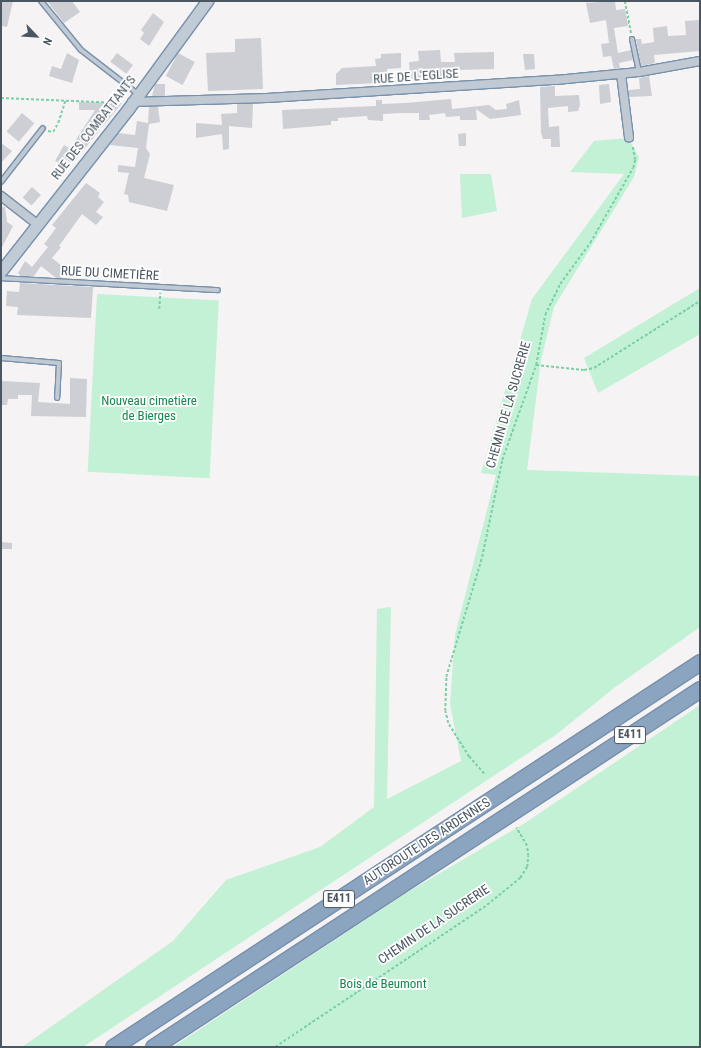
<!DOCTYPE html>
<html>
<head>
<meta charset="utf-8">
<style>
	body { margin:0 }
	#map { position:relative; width:701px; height:1048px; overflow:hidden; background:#f5f3f3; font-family:"Roboto Condensed",sans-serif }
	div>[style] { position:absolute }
	.green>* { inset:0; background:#c3f1d5; transform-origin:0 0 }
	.building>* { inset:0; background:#cdcfd5; transform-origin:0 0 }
	.path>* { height:1.5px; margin-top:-0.75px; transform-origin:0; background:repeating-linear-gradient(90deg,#7ad0a6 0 3px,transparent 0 5px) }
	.roads { filter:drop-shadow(1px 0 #7690ad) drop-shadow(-1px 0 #7690ad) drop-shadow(0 1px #7690ad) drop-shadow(0 -1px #7690ad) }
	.lane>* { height:4px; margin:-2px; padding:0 2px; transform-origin:2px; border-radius:2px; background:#c1cad2 }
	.street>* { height:8px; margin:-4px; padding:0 4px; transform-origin:4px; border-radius:4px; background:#c1cad2 }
	.secondary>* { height:11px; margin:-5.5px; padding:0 5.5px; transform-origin:5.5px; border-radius:5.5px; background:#c1cbd6 }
	.highway>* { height:15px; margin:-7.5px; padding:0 7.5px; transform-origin:7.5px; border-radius:7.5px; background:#8ba5c1 }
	span { translate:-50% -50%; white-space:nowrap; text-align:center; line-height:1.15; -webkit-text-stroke:3.5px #fff; paint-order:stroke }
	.shield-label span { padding:1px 3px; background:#fff; border:1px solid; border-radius:3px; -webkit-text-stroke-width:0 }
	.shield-label { font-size:12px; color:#4a5661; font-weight:700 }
	.street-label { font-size:13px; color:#4a5661 }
	.park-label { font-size:13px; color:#17864f }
	.frame { position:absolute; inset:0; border:2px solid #4a5661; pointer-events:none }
	.north { position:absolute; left:16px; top:16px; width:40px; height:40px; -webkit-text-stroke:3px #fff; paint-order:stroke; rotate:115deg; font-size:11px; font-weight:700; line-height:16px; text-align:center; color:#4a5661 }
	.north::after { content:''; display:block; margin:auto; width:14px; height:18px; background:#4a5661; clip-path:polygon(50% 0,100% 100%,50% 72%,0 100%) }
</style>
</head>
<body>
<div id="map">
	<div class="green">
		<div style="clip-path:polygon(628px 138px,639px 157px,634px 177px,554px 307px,541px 360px,527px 470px,700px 476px,700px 627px,614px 688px,557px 734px,83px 1047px,22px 1047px,173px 941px,226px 880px,320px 847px,374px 807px,377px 609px,391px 607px,387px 799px,461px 761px,450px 704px,455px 635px,496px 475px,481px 473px,532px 299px,624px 174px,570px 172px,594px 141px)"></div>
		<div style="clip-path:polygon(460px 174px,491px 174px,497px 211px,462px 218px)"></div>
		<div style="clip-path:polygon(700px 288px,700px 334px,598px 393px,584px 358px)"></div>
		<div style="left:97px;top:294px;width:122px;height:178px;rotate:3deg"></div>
		<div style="clip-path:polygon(700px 705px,700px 1047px,173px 1047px,403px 895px,525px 823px)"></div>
	</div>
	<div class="building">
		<div style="clip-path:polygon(1px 1px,13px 1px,7px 27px,1px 26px)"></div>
		<div style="clip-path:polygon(47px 1px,72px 1px,80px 12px,64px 23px)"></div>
		<div style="clip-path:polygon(615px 1px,616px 10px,625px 9px,628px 26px,614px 28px,618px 53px,631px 50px,633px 60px,619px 63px,620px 68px,614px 69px,611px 56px,603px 57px,601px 44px,609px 43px,606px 20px,590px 23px,586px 3px)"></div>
		<div style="clip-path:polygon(153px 13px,164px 22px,149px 46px,140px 39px,144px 33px,141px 30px)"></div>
		<div style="clip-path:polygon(700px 20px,700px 51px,654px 55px,655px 63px,641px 66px,636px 39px,641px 39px,642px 44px,654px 42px,653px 28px,667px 26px,668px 36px,686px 35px,685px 21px)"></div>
		<div style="clip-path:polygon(261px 38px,263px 89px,208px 91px,206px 53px,235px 52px,235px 39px)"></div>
		<div style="clip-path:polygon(440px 50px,441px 62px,455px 62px,454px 53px,494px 52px,494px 69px,457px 70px,457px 76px,410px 79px,409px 62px,419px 61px,418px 51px)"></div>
		<div style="clip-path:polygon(67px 53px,79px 60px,72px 83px,49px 76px,52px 66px,61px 69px)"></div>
		<div style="left:117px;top:53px;width:20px;height:11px;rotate:37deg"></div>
		<div style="left:178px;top:53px;width:19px;height:26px;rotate:28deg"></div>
		<div style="clip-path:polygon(401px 53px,401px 68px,387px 69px,387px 79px,379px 79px,379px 83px,336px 85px,336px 74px,342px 68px,376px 66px,375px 59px,381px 58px,381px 54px)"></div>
		<div style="clip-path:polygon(523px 54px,534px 54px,535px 69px,525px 70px)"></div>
		<div style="clip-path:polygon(649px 76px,652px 96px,629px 97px,629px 90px,640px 89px,639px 78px)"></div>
		<div style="clip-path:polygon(155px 84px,165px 84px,165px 96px,152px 96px)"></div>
		<div style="clip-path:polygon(609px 84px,611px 102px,600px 104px,599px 85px)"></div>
		<div style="clip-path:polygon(555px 86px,555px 96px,579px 95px,580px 105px,578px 111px,568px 112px,568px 106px,548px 108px,549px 127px,559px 126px,560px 147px,551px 147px,551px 139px,543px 139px,541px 133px,540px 87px)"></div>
		<div style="clip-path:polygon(451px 99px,452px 109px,489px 105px,496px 110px,507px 109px,506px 104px,519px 100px,521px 115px,490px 119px,476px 109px,477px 120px,460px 120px,460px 116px,446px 117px,445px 113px,429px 115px,430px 120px,419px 120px,419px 113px,400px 113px,383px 114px,383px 121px,368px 120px,367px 116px,338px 118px,338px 121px,331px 121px,331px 125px,283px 129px,282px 110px,376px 106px,376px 100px,382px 100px,382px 104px,405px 103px)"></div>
		<div style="clip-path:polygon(79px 102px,122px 103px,73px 163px,66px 160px,62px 165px,55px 161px,64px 145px,70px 149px,95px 110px,79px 110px)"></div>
		<div style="clip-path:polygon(237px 104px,253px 104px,252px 128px,229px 126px,229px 149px,223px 150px,222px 134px,196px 138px,196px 123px,222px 125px,221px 114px,237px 113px)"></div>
		<div style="clip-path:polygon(149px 107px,158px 107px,160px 122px,149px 124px,146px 148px,150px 154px,144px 178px,174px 185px,167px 211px,129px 202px,128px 195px,124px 194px,129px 173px,118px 172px,118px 165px,135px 167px,138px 148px,110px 145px,118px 133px,135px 135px,137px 121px,148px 123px)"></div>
		<div style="left:22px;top:113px;width:16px;height:24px;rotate:40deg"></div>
		<div style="clip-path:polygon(466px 133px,466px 146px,459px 146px,458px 134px)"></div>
		<div style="clip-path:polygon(1px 143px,12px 151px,1px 163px)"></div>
		<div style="clip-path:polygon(86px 183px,100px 193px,98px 197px,104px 202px,96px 212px,103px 217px,96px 225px,82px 214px,59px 246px,61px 247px,52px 258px,67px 270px,61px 278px,56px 278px,41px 266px,34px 276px,20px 276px,18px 273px,25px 261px,32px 267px,48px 247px,44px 244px,56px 228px,52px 225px)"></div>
		<div style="left:32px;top:187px;width:12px;height:14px;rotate:42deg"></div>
		<div style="clip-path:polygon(1px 207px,5px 207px,7px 222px,13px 226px,1px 249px)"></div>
		<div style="clip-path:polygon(20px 283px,93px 287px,91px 318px,17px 315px,18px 307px,6px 306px,7px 291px,19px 292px)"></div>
		<div style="clip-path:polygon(70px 378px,87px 379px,86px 417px,31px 416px,32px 395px,18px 395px,18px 399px,8px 399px,7px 405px,1px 405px,1px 381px,40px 383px,38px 402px,70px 404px)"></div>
		<div style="clip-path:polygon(1px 542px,12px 543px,12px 549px,1px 549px)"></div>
	</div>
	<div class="path">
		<div style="left:625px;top:1px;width:33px;rotate:79deg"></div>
		<div style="left:1px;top:98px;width:120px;rotate:2.4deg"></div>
		<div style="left:48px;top:131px;width:5px;rotate:11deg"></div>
		<div style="left:53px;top:132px;width:10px;rotate:-61deg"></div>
		<div style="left:58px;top:123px;width:23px;rotate:-72deg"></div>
		<div style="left:159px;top:309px;width:16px;rotate:-86deg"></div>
		<div style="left:536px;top:365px;width:48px;rotate:5.9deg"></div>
		<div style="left:584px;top:370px;width:10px;rotate:-11deg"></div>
		<div style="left:594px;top:368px;width:125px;rotate:-32.3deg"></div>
		<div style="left:484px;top:774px;width:23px;rotate:-131deg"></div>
		<div style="left:469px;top:757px;width:40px;rotate:-122deg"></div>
		<div style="left:448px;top:723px;width:12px;rotate:-104deg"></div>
		<div style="left:445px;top:711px;width:34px;rotate:-88deg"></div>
		<div style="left:446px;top:677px;width:125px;rotate:-73.3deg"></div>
		<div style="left:482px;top:557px;width:99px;rotate:-78.3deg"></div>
		<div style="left:502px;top:460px;width:101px;rotate:-70.3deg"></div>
		<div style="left:536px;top:365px;width:51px;rotate:-79.8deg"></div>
		<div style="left:545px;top:315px;width:34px;rotate:-64deg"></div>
		<div style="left:560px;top:284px;width:51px;rotate:-53.8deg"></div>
		<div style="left:590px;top:243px;width:86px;rotate:-60.2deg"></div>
		<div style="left:633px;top:168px;width:8px;rotate:-76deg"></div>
		<div style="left:635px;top:160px;width:15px;rotate:-101deg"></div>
		<div style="left:275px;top:1047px;width:250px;rotate:-33.8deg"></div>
		<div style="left:483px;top:908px;width:48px;rotate:-39deg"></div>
		<div style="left:520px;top:878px;width:13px;rotate:-58deg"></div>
		<div style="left:527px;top:867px;width:11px;rotate:-85deg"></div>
		<div style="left:528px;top:856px;width:10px;rotate:-96deg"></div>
		<div style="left:527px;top:846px;width:21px;rotate:-121deg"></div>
	</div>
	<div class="roads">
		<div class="lane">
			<div style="left:41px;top:1px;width:63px;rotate:50.8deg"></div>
			<div style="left:81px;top:50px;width:72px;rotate:37.7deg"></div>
			<div style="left:632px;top:39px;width:34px;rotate:78deg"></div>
			<div style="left:1px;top:182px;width:68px;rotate:-52.1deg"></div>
			<div style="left:1px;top:278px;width:217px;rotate:3.2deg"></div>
			<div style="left:1px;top:358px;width:58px;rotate:4.9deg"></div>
			<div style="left:59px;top:363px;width:35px;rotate:93deg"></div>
		</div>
		<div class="street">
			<div style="left:621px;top:74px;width:64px;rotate:82.8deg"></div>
			<div style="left:132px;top:102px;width:135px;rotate:-1.7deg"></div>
			<div style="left:267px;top:98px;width:290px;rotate:-3.6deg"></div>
			<div style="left:556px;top:80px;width:83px;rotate:-5.5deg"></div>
			<div style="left:639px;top:72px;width:62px;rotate:-10.2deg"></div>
			<div style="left:1px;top:196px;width:46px;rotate:37.9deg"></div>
		</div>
		<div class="secondary">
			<div style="left:1px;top:271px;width:206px;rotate:-51.9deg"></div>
			<div style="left:128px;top:109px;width:134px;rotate:-53.8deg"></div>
		</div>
		<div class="highway">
			<div style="left:113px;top:1047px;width:702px;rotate:-33.26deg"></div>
			<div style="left:153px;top:1047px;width:654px;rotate:-33.2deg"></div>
		</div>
	</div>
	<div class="shield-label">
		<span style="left:630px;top:735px">E411</span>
		<span style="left:339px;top:899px">E411</span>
	</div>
	<div class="street-label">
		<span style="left:416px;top:77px;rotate:-4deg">RUE DE L'EGLISE</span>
		<span style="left:94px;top:128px;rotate:-52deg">RUE DES COMBATTANTS</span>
		<span style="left:110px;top:274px;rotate:3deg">RUE DU CIMETIÈRE</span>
		<span style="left:509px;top:405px;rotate:-74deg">CHEMIN DE LA SUCRERIE</span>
		<span style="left:427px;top:842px;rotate:-33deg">AUTOROUTE DES ARDENNES</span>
		<span style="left:434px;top:925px;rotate:-34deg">CHEMIN DE LA SUCRERIE</span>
	</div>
	<div class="park-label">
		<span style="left:149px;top:409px">Nouveau cimetière<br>de Bierges</span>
		<span style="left:383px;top:984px">Bois de Beumont</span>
	</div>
	<div class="frame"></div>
	<div class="north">N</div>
</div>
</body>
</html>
